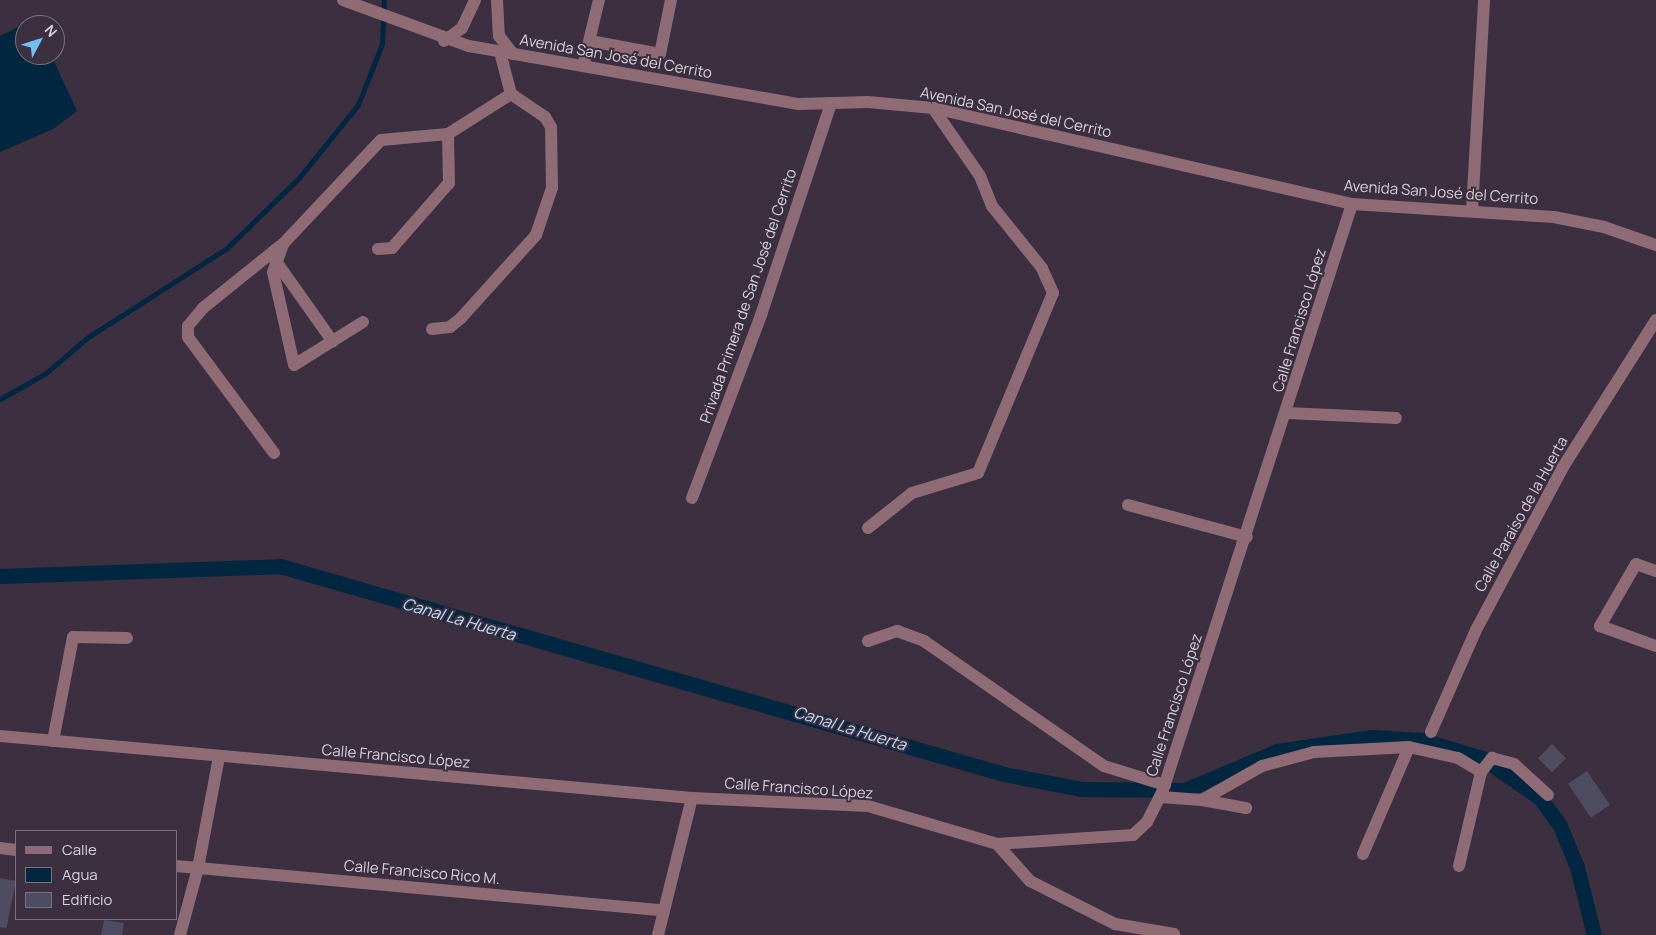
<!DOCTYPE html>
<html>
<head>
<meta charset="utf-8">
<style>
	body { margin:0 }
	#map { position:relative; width:1656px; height:935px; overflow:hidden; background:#3c2f40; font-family:Manrope,sans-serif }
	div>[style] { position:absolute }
	.water>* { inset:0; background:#002640 }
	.stream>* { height:4.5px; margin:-2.25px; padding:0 2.25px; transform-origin:2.25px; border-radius:2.25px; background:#002640 }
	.canal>* { height:15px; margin:-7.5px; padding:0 7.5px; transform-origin:7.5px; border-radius:7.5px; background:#002640 }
	.building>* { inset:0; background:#4d4c60; transform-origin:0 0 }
	.minor>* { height:12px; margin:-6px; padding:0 6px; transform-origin:6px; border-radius:6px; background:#8f6b76 }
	span { translate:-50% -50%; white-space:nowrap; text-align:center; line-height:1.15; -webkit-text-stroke:4px #3c2f40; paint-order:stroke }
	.street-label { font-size:15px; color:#d9d1dc }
	.water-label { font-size:16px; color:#bbdffc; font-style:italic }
	.legend { position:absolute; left:15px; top:830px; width:162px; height:90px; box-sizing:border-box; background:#3c2f40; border:1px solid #7b707e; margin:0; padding:6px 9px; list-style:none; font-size:15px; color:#d9d1dc }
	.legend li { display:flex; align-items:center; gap:10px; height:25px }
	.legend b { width:25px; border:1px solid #7b707e }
	.north { position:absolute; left:15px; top:15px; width:50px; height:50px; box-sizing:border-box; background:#3c2f40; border:1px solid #7b707e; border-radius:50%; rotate:50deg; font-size:14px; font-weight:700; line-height:20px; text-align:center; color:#d9d1dc }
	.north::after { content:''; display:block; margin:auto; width:18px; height:22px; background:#6dc2f3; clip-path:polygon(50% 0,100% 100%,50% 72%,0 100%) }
</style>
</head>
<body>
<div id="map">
	<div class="water">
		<div style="clip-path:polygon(20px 26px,25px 27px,25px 55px,51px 55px,77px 111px,53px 129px,0 152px,0 36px)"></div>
	</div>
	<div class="stream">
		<div style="left:0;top:399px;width:51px;rotate:-29.1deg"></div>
		<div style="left:45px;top:374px;width:55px;rotate:-40.6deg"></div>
		<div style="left:87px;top:338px;width:166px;rotate:-32.7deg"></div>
		<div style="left:227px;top:248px;width:100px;rotate:-44.2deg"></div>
		<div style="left:299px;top:178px;width:94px;rotate:-51.1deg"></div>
		<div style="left:358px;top:105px;width:66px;rotate:-68.5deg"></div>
		<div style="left:382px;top:44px;width:44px;rotate:-87.4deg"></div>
	</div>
	<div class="canal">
		<div style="left:0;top:576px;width:280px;rotate:-2deg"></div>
		<div style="left:280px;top:566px;width:753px;rotate:16.03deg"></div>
		<div style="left:1004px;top:774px;width:78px;rotate:11deg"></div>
		<div style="left:1081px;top:789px;width:104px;rotate:0.6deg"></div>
		<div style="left:1185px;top:790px;width:100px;rotate:-23deg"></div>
		<div style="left:1277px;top:751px;width:96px;rotate:-8.4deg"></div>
		<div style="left:1372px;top:737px;width:50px;rotate:3.4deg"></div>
		<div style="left:1422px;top:740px;width:63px;rotate:16.7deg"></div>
		<div style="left:1482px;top:758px;width:70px;rotate:34.6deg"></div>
		<div style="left:1540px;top:798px;width:34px;rotate:54deg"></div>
		<div style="left:1560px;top:826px;width:44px;rotate:67.5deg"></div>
		<div style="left:1577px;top:867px;width:70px;rotate:76deg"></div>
	</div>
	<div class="building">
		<div style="left:1552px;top:744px;width:20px;height:20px;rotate:45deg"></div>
		<div style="left:1587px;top:771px;width:41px;height:23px;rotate:56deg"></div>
		<div style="left:0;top:878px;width:16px;height:48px;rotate:11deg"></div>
		<div style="clip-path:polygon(104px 920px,124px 923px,122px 935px,101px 935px)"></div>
	</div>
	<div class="minor">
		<div style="left:343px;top:0;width:134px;rotate:20.1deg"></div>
		<div style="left:469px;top:46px;width:335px;rotate:10deg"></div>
		<div style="left:799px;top:104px;width:69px;rotate:-1.7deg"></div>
		<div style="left:868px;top:102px;width:65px;rotate:5.3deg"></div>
		<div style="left:933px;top:108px;width:430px;rotate:12.9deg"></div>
		<div style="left:1352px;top:204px;width:202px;rotate:3.7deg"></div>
		<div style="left:1554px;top:217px;width:51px;rotate:11.3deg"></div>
		<div style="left:1604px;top:227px;width:55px;rotate:19.1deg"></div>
		<div style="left:497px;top:0;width:36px;rotate:87deg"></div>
		<div style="left:499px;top:36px;width:23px;rotate:52deg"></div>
		<div style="left:444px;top:41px;width:22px;rotate:-36deg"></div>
		<div style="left:462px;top:28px;width:31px;rotate:-65deg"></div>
		<div style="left:590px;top:41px;width:71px;rotate:10.5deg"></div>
		<div style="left:660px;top:54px;width:55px;rotate:-78.5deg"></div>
		<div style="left:583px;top:66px;width:68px;rotate:-76.4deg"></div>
		<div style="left:1472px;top:210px;width:210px;rotate:-86.7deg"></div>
		<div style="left:378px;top:249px;width:14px;rotate:-4deg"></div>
		<div style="left:392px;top:248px;width:86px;rotate:-48.8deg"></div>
		<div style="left:449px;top:183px;width:49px;rotate:-91.2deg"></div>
		<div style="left:275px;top:260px;width:100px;rotate:54.7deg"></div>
		<div style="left:363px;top:322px;width:81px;rotate:148.1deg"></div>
		<div style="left:294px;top:365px;width:95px;rotate:-102.7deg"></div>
		<div style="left:273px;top:272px;width:30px;rotate:-70deg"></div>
		<div style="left:283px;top:244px;width:143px;rotate:-46.7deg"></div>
		<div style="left:381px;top:140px;width:67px;rotate:-5.1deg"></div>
		<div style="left:448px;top:134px;width:75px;rotate:-32.4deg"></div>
		<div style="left:432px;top:329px;width:18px;rotate:-6deg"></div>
		<div style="left:450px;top:327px;width:14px;rotate:-39deg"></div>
		<div style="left:461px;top:318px;width:112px;rotate:-47.9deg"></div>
		<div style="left:536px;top:235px;width:50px;rotate:-71.2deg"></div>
		<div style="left:552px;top:188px;width:61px;rotate:-90.9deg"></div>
		<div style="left:551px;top:127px;width:12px;rotate:-121deg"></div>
		<div style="left:545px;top:117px;width:41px;rotate:-145.9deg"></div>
		<div style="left:511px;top:94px;width:43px;rotate:-104.7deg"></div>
		<div style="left:1287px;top:413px;width:109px;rotate:2.6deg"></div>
		<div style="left:274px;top:453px;width:144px;rotate:-126.6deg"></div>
		<div style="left:188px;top:337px;width:11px;rotate:-90deg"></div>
		<div style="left:188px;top:326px;width:23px;rotate:-50deg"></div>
		<div style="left:203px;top:308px;width:99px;rotate:-38.8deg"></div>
		<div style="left:692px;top:498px;width:196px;rotate:-69.3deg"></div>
		<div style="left:761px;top:315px;width:223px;rotate:-71.7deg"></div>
		<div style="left:1128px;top:505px;width:123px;rotate:15.1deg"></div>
		<div style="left:868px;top:528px;width:56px;rotate:-38.5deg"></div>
		<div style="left:912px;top:493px;width:69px;rotate:-16.9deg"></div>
		<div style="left:978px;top:473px;width:195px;rotate:-67.4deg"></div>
		<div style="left:1053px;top:293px;width:27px;rotate:-114deg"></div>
		<div style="left:1042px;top:268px;width:80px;rotate:-128.9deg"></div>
		<div style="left:992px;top:206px;width:32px;rotate:-112deg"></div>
		<div style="left:980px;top:176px;width:83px;rotate:-124.7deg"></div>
		<div style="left:1656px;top:571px;width:21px;rotate:-161deg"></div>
		<div style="left:1636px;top:564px;width:72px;rotate:120.1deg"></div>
		<div style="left:1600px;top:626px;width:59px;rotate:19.7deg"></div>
		<div style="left:868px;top:641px;width:31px;rotate:-19deg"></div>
		<div style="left:897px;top:631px;width:29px;rotate:20deg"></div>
		<div style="left:924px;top:641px;width:219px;rotate:34.8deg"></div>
		<div style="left:1104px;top:766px;width:64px;rotate:17.3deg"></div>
		<div style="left:1431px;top:732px;width:111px;rotate:-66.2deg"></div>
		<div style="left:1476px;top:630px;width:185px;rotate:-61.9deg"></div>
		<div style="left:1563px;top:467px;width:174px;rotate:-57.7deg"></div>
		<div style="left:0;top:736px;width:695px;rotate:5.12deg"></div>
		<div style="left:692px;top:798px;width:176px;rotate:2.6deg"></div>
		<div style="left:868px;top:806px;width:134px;rotate:16.4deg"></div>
		<div style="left:997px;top:844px;width:136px;rotate:-3.8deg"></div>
		<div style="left:1133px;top:835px;width:19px;rotate:-43deg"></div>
		<div style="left:1147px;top:822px;width:33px;rotate:-63deg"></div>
		<div style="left:1162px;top:793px;width:619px;rotate:-72.12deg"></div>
		<div style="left:53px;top:741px;width:106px;rotate:-79.1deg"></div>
		<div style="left:73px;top:637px;width:54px;rotate:1.1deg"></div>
		<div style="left:1161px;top:797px;width:41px;rotate:4.2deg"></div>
		<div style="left:1202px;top:800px;width:69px;rotate:-29.5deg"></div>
		<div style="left:1262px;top:766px;width:54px;rotate:-15.1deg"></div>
		<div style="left:1314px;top:752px;width:95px;rotate:-3deg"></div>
		<div style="left:1409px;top:747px;width:50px;rotate:12.7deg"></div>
		<div style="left:1458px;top:758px;width:27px;rotate:31deg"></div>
		<div style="left:1202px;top:800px;width:45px;rotate:10.3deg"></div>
		<div style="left:997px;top:844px;width:50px;rotate:48.3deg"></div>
		<div style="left:1030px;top:881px;width:95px;rotate:26.8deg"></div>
		<div style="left:1115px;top:924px;width:60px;rotate:9.6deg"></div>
		<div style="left:0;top:848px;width:16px;rotate:7deg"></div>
		<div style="left:1363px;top:854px;width:116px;rotate:-66.7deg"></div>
		<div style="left:176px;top:866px;width:490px;rotate:5.2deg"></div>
		<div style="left:1459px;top:866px;width:97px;rotate:-76.8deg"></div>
		<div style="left:1481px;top:772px;width:18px;rotate:-52deg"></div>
		<div style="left:1492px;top:758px;width:23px;rotate:15deg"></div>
		<div style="left:1514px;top:764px;width:46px;rotate:42.4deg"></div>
		<div style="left:180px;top:935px;width:69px;rotate:-75deg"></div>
		<div style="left:198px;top:868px;width:113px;rotate:-79.3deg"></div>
		<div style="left:658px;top:935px;width:141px;rotate:-76.1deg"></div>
	</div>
	<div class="street-label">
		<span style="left:616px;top:56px;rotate:10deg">Avenida San José del Cerrito</span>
		<span style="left:1016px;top:112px;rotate:12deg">Avenida San José del Cerrito</span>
		<span style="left:1441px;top:192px;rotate:4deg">Avenida San José del Cerrito</span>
		<span style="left:748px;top:296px;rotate:-71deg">Privada Primera de San José del Cerrito</span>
		<span style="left:1299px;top:320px;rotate:-73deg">Calle Francisco López</span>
		<span style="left:1521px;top:514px;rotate:-61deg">Calle Paraíso de la Huerta</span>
		<span style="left:1174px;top:705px;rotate:-72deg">Calle Francisco López</span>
		<span style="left:396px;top:756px;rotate:5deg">Calle Francisco López</span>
		<span style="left:799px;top:788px;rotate:4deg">Calle Francisco López</span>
		<span style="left:422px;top:872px;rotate:5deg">Calle Francisco Rico M.</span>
	</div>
	<div class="water-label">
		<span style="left:459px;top:619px;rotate:16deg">Canal La Huerta</span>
		<span style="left:850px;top:728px;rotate:17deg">Canal La Huerta</span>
	</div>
	<ul class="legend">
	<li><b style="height:6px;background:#8f6b76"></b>Calle</li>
	<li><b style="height:14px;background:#002640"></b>Agua</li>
	<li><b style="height:14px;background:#4d4c60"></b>Edificio</li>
	</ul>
	<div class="north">N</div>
</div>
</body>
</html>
